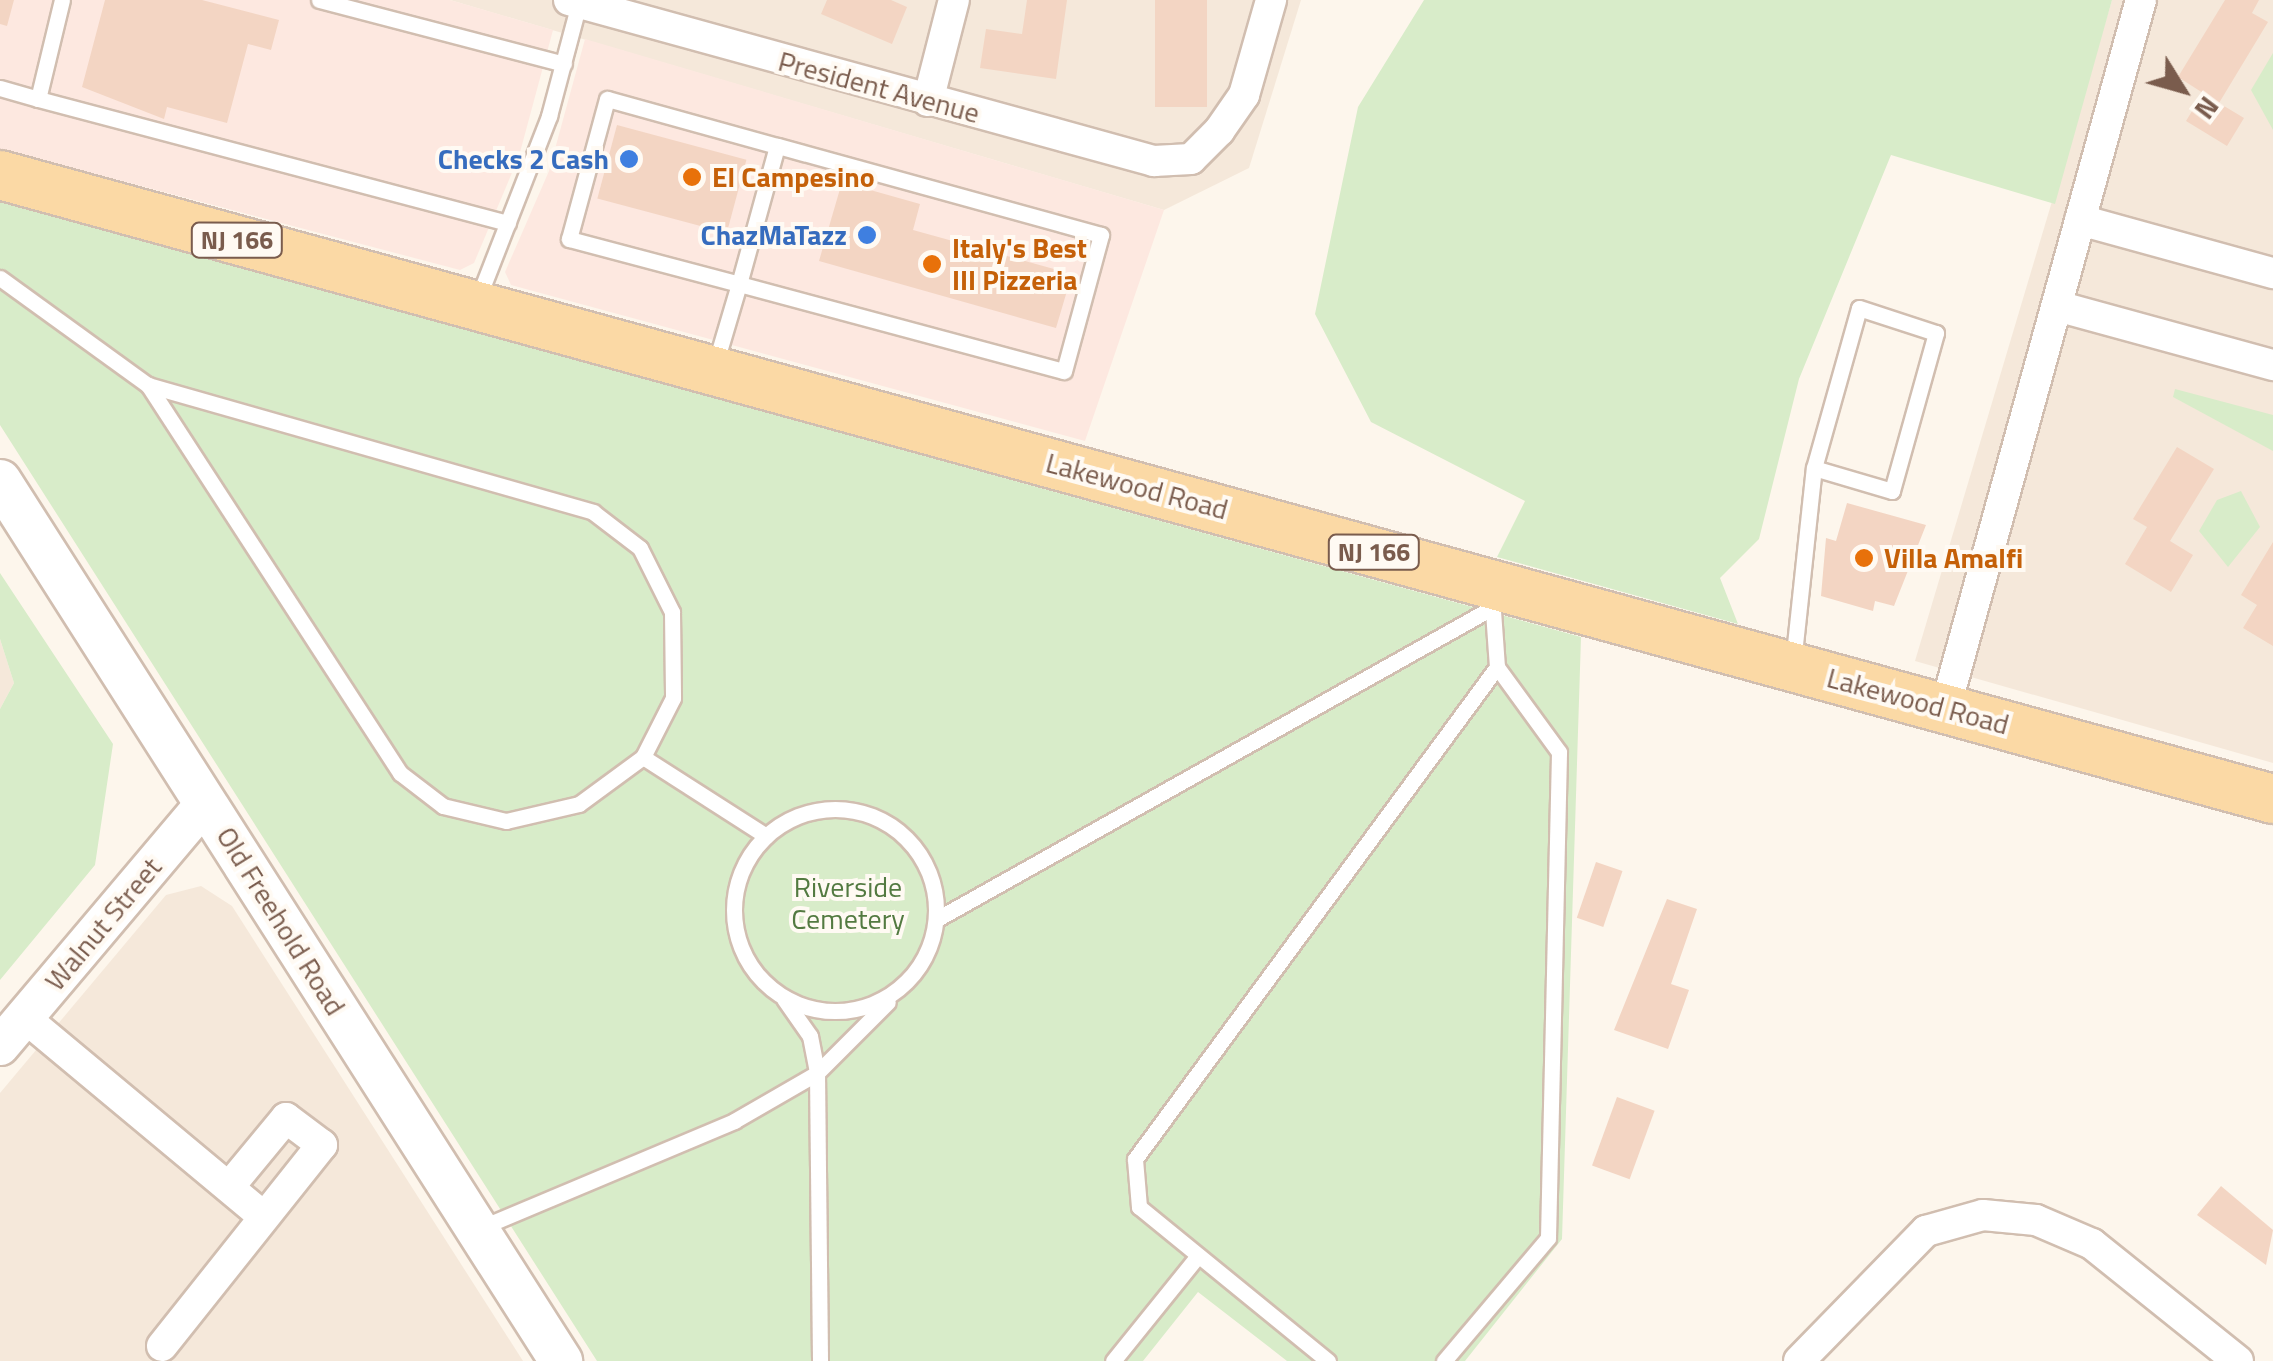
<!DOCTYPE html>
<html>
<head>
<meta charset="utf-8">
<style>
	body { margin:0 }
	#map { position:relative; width:2273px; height:1361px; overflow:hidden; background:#fdf6ec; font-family:"Titillium Web",sans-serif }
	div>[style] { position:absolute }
	.residential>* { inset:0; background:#f5e8da }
	.commercial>* { inset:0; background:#fde8e0 }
	.green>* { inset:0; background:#d8ecc9 }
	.building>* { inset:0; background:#f3d5c3; transform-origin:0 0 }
	.roads { filter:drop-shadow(2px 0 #d1beb0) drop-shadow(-2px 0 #d1beb0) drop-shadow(0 2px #d1beb0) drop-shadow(0 -2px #d1beb0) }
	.service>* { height:15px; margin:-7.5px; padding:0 7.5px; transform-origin:7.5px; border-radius:7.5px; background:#fff }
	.service>.ring { margin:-7.5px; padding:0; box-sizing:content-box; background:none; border:15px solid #fff; border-radius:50% }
	.minor>* { height:30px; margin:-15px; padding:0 15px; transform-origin:15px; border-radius:15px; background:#fff }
	.tertiary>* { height:38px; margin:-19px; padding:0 19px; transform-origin:19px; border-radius:19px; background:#fff }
	.secondary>* { height:42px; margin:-21px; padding:0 21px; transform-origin:21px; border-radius:21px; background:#fff }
	.primary>* { height:48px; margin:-24px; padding:0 24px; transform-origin:24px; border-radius:24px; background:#fbd9a5 }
	.dots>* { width:28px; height:28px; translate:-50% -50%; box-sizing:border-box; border:5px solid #fffaf3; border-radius:50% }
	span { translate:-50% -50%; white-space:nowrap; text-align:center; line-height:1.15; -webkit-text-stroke:8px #fffaf3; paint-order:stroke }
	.shield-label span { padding:2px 8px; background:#fffaf3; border:2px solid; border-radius:8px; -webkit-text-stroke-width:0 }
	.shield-label { font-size:25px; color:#7a5c4d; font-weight:700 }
	.street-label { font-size:28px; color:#7a5c4d }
	.shop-label { font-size:28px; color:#366cbe; font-weight:700 }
	.right { translate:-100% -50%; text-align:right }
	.food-label { font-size:28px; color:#c56008; font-weight:700 }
	.left { translate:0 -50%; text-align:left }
	.park-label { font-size:28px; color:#537a41 }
	.north { position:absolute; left:2133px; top:40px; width:100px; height:100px; -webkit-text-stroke:8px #fffaf3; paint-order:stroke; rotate:127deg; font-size:28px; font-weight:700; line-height:40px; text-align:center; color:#7a5c4d }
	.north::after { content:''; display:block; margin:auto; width:35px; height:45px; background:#7a5c4d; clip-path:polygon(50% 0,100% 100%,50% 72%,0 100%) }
</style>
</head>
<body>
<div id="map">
	<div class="residential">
		<div style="clip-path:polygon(450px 0,1301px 0,1249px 168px,1164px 210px)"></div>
		<div style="clip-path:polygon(2112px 0,2273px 0,2273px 763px,1915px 661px)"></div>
		<div style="clip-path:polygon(0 639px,14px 683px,0 709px)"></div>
		<div style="clip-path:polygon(201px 886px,232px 906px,523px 1361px,0 1361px,0 1093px,166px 895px)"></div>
	</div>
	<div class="commercial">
		<div style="clip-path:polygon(0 0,450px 0,553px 30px,519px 156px,474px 263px,460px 270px,0 149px)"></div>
		<div style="clip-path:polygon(585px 39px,1164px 210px,1085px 441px,511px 285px,505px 272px,549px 171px)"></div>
	</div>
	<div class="green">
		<div style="clip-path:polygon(1424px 0,2112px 0,2055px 204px,1891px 155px,1799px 379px,1759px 539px,1720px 578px,1738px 624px,1497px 557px,1525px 501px,1371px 422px,1315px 314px,1358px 107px)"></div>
		<div style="clip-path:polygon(2273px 53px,2273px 130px,2251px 90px)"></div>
		<div style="clip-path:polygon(0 201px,1581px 637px,1562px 1239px,1465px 1361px,1287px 1361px,1198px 1292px,1143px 1361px,597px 1361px,0 425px)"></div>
		<div style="clip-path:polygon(2175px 389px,2273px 415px,2273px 451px,2173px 397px)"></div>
		<div style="clip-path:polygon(2241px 491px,2260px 527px,2228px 567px,2199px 531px,2217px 500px)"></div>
		<div style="clip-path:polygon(0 573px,113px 744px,95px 865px,0 980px,0 709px,14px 683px,0 639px)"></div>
	</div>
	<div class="building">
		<div style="clip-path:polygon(0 0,14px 0,7px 26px,0 24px)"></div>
		<div style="clip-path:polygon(105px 0,202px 0,279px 20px,271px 50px,248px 44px,227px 123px,167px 107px,164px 119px,82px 87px)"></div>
		<div style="clip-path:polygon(827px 0,891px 0,907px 7px,892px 44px,821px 14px)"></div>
		<div style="clip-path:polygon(1027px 0,1067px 0,1056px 79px,980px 68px,986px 29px,1022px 34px)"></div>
		<div style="left:1155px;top:0;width:52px;height:107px"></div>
		<div style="clip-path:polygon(2225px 0,2259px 0,2252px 13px,2268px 22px,2219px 103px,2244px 118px,2227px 146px,2186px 121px,2203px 93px,2178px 77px)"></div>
		<div style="left:617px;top:125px;width:134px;height:76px;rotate:15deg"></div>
		<div style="clip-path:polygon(842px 182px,920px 204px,913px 230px,1072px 274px,1056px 328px,819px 261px)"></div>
		<div style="clip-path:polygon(2177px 447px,2214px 469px,2170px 541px,2193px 555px,2171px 592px,2125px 564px,2147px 527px,2133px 519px)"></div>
		<div style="clip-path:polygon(1847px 503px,1926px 525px,1894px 606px,1875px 601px,1873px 611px,1821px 596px,1826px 538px,1836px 541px)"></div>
		<div style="clip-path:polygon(2273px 542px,2273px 646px,2243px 628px,2257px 605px,2241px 595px)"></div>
		<div style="left:1596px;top:862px;width:28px;height:59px;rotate:19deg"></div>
		<div style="clip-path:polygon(1667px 899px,1697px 909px,1671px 984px,1689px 990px,1668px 1049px,1614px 1030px)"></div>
		<div style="left:1617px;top:1097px;width:40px;height:73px;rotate:20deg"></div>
		<div style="clip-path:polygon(2221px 1186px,2273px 1230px,2266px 1265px,2197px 1215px)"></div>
	</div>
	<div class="roads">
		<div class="service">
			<div style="left:319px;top:0;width:253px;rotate:14.6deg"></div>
			<div style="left:0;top:88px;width:40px;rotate:16deg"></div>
			<div style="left:38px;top:99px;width:102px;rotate:-76.4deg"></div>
			<div style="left:38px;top:99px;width:486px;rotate:14.8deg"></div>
			<div style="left:0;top:278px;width:183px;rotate:35.9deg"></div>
			<div style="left:148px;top:385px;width:463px;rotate:15.9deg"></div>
			<div style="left:593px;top:512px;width:59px;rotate:37.5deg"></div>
			<div style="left:640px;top:548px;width:72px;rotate:63.4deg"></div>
			<div style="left:672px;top:612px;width:86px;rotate:89.3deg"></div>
			<div style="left:673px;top:698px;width:66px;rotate:117deg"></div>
			<div style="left:643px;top:757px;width:79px;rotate:143.7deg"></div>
			<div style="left:579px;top:804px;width:75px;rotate:166.9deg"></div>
			<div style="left:506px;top:821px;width:65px;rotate:-166.6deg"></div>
			<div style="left:443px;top:806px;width:54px;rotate:-142.5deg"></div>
			<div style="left:400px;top:773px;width:463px;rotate:-123deg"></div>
			<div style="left:477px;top:301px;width:199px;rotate:-68.7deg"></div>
			<div style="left:549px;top:116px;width:117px;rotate:-75.1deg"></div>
			<div style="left:715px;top:365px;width:84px;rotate:-73.5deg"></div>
			<div style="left:739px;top:284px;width:143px;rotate:-74.6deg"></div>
			<div style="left:777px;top:146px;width:176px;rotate:-164.5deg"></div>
			<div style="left:607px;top:99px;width:145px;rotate:105.2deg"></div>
			<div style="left:569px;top:239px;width:176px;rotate:14.8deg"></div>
			<div style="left:739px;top:284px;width:336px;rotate:15deg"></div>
			<div style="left:1064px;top:371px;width:141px;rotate:-74.8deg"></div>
			<div style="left:1101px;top:235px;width:336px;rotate:-164.6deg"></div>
			<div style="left:1793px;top:663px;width:196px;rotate:-83.9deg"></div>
			<div style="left:1814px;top:468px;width:166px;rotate:-74.3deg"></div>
			<div style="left:1859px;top:308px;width:81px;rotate:18deg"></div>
			<div style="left:1936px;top:333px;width:164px;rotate:105.6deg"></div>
			<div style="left:1892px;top:491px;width:81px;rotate:-163.6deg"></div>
			<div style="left:643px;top:757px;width:146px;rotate:32.7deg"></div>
			<div class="ring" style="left:734px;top:809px;width:187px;height:187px"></div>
			<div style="left:937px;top:919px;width:642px;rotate:-29.28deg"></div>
			<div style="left:784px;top:999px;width:45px;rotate:54.9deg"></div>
			<div style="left:810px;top:1036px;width:38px;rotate:79deg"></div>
			<div style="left:817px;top:1073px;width:288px;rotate:89.4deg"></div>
			<div style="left:480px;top:1228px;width:276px;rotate:-22.8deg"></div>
			<div style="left:734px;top:1121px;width:96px;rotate:-30deg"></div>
			<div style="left:817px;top:1073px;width:100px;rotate:-45deg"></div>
			<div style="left:1113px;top:1361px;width:132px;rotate:-51.1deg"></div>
			<div style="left:1328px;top:1361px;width:244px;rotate:-140.8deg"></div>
			<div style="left:1139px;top:1207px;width:48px;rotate:-94.8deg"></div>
			<div style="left:1135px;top:1159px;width:611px;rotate:-53.66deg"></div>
			<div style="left:1444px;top:1361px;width:161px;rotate:-49.8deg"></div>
			<div style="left:1548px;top:1238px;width:486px;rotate:-88.7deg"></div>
			<div style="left:1559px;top:752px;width:105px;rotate:-126.1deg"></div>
			<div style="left:1497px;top:667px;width:56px;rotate:-94.1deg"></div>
		</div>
		<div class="minor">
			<div style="left:569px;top:0;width:607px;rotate:15.39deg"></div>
			<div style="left:1154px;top:161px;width:37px;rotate:-3deg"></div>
			<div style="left:1191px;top:159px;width:40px;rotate:-45deg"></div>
			<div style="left:1219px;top:131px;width:44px;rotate:-55.2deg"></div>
			<div style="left:1244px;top:95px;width:99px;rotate:-74.1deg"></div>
			<div style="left:928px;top:101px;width:104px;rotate:-75.6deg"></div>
			<div style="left:2080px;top:220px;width:200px;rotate:15.4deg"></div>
			<div style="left:2057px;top:306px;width:224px;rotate:15.3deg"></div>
			<div style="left:1945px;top:709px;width:736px;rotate:-74.55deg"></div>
			<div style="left:24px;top:1017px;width:312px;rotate:39.8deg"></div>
			<div style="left:162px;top:1346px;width:257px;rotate:-51.5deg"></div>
			<div style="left:322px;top:1145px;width:45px;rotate:-143.1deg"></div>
			<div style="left:286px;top:1118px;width:89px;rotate:129.6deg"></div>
			<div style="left:1799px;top:1361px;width:182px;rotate:-45.7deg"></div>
			<div style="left:1926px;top:1231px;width:59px;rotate:-15.7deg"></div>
			<div style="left:1983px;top:1215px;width:53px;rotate:5.4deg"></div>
			<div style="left:2036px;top:1220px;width:61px;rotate:23.2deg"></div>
			<div style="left:2092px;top:1244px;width:187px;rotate:38.7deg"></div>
		</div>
		<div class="tertiary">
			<div style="left:0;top:1046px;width:319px;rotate:-49.8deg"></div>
		</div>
		<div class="secondary">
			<div style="left:0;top:481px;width:1044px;rotate:57.48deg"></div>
		</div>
		<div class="primary">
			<div style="left:0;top:175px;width:2357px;rotate:15.35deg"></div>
		</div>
	</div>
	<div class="dots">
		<div style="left:629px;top:159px;background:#3f7fe0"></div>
		<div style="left:692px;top:177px;background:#e8710a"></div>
		<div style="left:867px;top:235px;background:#3f7fe0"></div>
		<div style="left:932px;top:264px;background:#e8710a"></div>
		<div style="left:1864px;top:558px;background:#e8710a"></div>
	</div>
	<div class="shield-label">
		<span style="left:237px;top:240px">NJ 166</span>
		<span style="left:1374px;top:552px">NJ 166</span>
	</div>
	<div class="street-label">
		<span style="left:879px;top:87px;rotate:15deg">President Avenue</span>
		<span style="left:1137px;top:486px;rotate:15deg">Lakewood Road</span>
		<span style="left:1918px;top:701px;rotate:15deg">Lakewood Road</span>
		<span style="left:281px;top:921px;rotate:58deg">Old Freehold Road</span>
		<span style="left:103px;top:924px;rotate:-50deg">Walnut Street</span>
	</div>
	<div class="shop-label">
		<span class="right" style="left:609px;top:159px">Checks 2 Cash</span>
		<span class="right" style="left:847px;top:235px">ChazMaTazz</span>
	</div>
	<div class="food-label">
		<span class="left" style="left:712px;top:177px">El Campesino</span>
		<span class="left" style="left:952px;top:264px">Italy's Best<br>III Pizzeria</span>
		<span class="left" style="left:1884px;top:558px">Villa Amalfi</span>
	</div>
	<div class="park-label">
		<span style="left:848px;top:903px">Riverside<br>Cemetery</span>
	</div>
	<div class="north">N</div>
</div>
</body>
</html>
